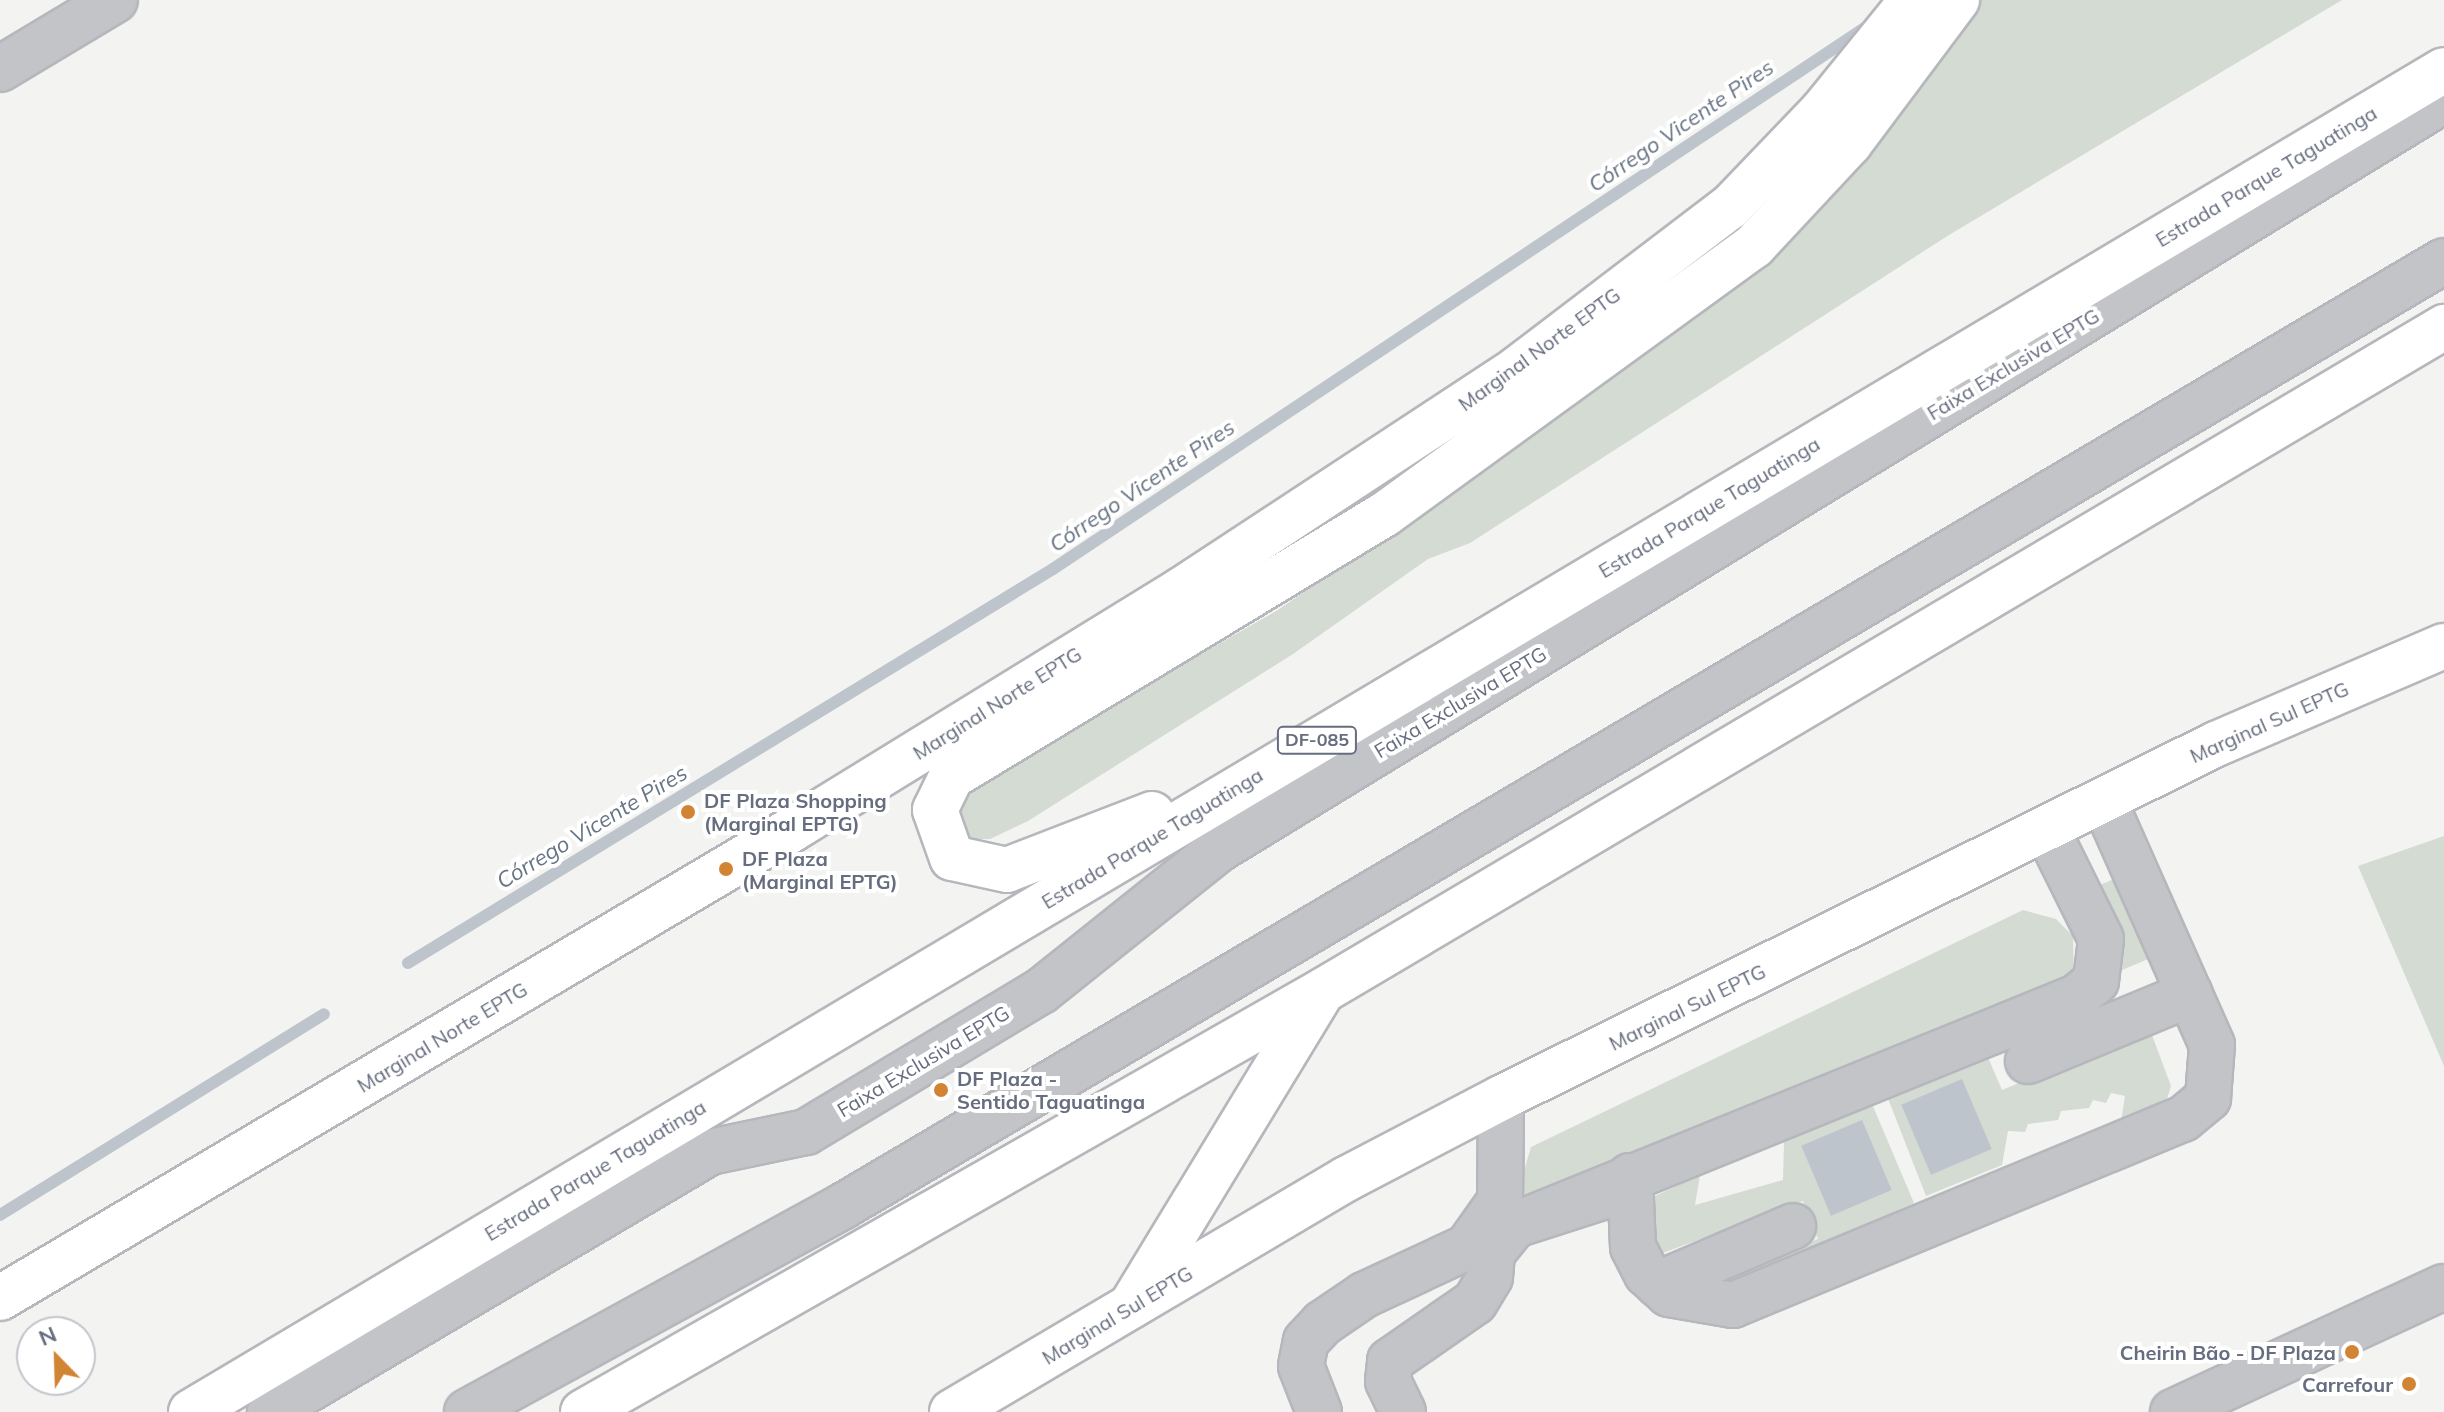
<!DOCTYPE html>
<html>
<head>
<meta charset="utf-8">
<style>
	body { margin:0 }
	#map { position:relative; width:2444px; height:1412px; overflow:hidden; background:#f3f4f1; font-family:Mulish,sans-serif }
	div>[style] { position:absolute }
	.green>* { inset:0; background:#d3dbd3; transform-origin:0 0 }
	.water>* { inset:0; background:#bec4cb; transform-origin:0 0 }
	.stream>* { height:12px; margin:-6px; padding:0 6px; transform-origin:6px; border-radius:6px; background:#bec4cb }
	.roads { filter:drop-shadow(2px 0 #b6b7bc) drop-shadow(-2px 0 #b6b7bc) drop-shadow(0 2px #b6b7bc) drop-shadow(0 -2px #b6b7bc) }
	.minor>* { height:44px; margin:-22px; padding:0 22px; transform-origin:22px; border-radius:22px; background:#c3c4c8 }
	.major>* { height:44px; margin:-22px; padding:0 22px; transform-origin:22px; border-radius:22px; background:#fff }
	.highway>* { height:44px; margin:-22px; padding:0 22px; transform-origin:22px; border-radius:22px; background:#fff }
	.dots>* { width:22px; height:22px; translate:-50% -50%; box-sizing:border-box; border:4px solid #fff; border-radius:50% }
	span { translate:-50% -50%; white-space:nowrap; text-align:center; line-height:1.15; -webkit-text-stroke:8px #fff; paint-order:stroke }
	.shield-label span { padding:2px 6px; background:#fff; border:2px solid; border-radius:6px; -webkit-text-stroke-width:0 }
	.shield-label { font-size:18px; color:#666d7f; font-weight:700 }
	.street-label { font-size:20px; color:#666d7f }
	.poi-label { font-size:20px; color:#666d7f; font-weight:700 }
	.left { translate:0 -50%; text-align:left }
	.right { translate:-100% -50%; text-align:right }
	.water-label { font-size:22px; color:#677483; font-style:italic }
	.north { position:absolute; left:16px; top:1316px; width:80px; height:80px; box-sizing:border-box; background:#fff; border:2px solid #c2c5cc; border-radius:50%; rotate:337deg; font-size:22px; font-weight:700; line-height:32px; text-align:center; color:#666d7f }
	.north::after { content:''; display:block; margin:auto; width:28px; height:36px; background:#d18534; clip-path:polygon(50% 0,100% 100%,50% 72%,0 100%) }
</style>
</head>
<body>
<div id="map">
	<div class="green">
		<div style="clip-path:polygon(1981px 0,2342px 0,1949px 235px,1470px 543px,1428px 559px,1293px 654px,1028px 821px,990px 839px,967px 839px,956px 826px,963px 789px,1278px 610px,1610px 378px,1776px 250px,1876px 139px)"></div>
		<div style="clip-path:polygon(2444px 836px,2444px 1066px,2358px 866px)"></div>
		<div style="left:2114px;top:879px;width:87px;height:30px;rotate:67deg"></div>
		<div style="clip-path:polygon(2023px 910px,2056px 919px,2073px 936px,2074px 982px,1511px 1215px,1531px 1147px)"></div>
		<div style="clip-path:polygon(2141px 1033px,2152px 1035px,2171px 1086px,2167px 1099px,2121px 1121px,2125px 1096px,2111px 1093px,2106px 1103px,2093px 1100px,2089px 1108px,2061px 1111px,2058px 1120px,2028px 1124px,2025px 1132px,2008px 1131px,2002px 1165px,1926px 1196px,1887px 1096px,1987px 1055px,2002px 1090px)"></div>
		<div style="clip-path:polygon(1872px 1104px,1914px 1203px,1707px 1297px,1702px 1285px,1818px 1239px,1803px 1201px,1652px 1257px,1653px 1197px,1700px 1175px,1695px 1205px,1783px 1180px,1784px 1140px)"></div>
	</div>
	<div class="water">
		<div style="left:1962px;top:1079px;width:76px;height:66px;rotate:67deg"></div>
		<div style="left:1862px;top:1120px;width:76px;height:66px;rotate:67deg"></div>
	</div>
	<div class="stream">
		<div style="left:408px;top:963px;width:756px;rotate:-31.42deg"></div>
		<div style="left:1053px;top:569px;width:984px;rotate:-33.69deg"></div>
		<div style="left:0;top:1215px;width:381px;rotate:-31.8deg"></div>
	</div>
	<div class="roads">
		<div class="minor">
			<div style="left:0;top:69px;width:134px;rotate:-31deg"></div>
			<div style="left:2028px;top:1061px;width:175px;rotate:-22.5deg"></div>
			<div style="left:1630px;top:1176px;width:71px;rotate:87.6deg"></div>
			<div style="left:1633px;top:1247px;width:30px;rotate:63deg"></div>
			<div style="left:1647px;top:1274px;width:30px;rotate:42deg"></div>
			<div style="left:1669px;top:1294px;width:65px;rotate:9.8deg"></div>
			<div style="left:1733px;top:1305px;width:487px;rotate:-22.5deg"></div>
			<div style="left:2183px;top:1119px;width:33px;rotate:-40deg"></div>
			<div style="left:2208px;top:1098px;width:53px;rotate:-85.7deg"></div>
			<div style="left:2212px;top:1045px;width:267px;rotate:-113.9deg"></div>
			<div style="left:1630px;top:1188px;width:121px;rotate:162.2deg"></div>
			<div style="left:1515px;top:1225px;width:606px;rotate:-22.08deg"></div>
			<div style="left:2077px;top:997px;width:25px;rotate:-40deg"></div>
			<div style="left:2096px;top:981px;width:42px;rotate:-83.2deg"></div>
			<div style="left:2101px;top:939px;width:122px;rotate:-116.4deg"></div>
			<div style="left:1471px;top:1242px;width:50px;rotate:-54.7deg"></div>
			<div style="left:1500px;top:1201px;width:103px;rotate:-89.4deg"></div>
			<div style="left:1658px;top:1284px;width:147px;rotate:-23.2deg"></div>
			<div style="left:270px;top:1412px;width:511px;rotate:-30.58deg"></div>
			<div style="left:710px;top:1152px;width:98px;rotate:-11.8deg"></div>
			<div style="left:806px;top:1132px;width:274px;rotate:-31deg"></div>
			<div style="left:1041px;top:991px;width:228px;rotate:-38.6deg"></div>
			<div style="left:1219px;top:849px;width:1436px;rotate:-31.44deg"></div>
			<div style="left:467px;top:1412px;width:429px;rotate:-28.7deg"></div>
			<div style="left:843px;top:1206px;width:1859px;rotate:-30.55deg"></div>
			<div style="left:1319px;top:1412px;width:49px;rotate:-111.4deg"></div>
			<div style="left:1301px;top:1366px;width:25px;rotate:-79deg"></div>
			<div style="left:1306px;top:1341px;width:25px;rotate:-47deg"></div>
			<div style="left:1323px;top:1323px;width:50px;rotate:-34.3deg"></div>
			<div style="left:1364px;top:1295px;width:166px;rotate:-24.9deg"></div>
			<div style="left:1403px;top:1412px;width:34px;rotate:-116deg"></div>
			<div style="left:1388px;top:1381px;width:20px;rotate:-84deg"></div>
			<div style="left:1390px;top:1361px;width:103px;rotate:-34.8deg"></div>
			<div style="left:1475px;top:1302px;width:29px;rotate:-59deg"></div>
			<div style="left:1490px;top:1277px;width:24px;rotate:-85deg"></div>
			<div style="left:1492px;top:1253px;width:36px;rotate:-51deg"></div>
			<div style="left:2173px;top:1412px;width:298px;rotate:-24.8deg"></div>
		</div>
		<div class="major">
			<div style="left:0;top:1298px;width:919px;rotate:-30.61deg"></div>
			<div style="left:791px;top:830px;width:458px;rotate:-31.6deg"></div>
			<div style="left:1181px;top:590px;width:402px;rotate:-33.3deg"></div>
			<div style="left:1517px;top:369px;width:268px;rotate:-37.3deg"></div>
			<div style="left:1730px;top:207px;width:134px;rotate:-46.2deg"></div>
			<div style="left:1823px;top:110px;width:141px;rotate:-51deg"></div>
			<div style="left:952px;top:1412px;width:458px;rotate:-30.6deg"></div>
			<div style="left:1346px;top:1179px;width:175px;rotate:-27.6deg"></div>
			<div style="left:1501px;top:1098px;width:798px;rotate:-26.34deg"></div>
			<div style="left:2216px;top:744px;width:248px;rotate:-23.3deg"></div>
		</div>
		<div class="highway">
			<div style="left:1152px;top:814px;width:155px;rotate:158.9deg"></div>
			<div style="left:1007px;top:870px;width:56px;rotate:-167.7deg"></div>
			<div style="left:952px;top:858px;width:51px;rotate:-109.5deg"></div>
			<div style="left:935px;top:810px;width:37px;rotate:-64deg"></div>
			<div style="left:951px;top:777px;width:507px;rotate:-31.22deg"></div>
			<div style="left:1385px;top:514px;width:456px;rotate:-36deg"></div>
			<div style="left:1754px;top:246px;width:141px;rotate:-47deg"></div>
			<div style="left:1850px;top:143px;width:179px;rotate:-53.2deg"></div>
			<div style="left:1131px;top:1306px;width:365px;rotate:-58.7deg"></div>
			<div style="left:191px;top:1412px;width:2622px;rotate:-30.78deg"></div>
			<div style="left:583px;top:1412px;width:853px;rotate:-29.66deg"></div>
			<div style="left:1324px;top:990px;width:1302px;rotate:-30.62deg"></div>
		</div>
	</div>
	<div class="dots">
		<div style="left:688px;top:812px;background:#d18534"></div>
		<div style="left:726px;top:869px;background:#d18534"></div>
		<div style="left:941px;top:1090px;background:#d18534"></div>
		<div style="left:2352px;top:1352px;background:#d18534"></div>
		<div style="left:2409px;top:1384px;background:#d18534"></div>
	</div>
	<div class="shield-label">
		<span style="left:1317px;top:740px">DF-085</span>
	</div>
	<div class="street-label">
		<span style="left:2266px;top:176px;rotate:-31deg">Estrada Parque Taguatinga</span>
		<span style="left:1539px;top:349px;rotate:-36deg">Marginal Norte EPTG</span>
		<span style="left:2013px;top:364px;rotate:-31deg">Faixa Exclusiva EPTG</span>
		<span style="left:1709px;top:507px;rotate:-31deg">Estrada Parque Taguatinga</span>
		<span style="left:1460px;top:702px;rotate:-31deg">Faixa Exclusiva EPTG</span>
		<span style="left:997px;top:703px;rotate:-32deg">Marginal Norte EPTG</span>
		<span style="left:2269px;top:722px;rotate:-24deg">Marginal Sul EPTG</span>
		<span style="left:1152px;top:838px;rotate:-31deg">Estrada Parque Taguatinga</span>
		<span style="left:1687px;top:1007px;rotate:-26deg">Marginal Sul EPTG</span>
		<span style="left:442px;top:1037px;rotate:-31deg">Marginal Norte EPTG</span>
		<span style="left:923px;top:1061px;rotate:-31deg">Faixa Exclusiva EPTG</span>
		<span style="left:595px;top:1170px;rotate:-31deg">Estrada Parque Taguatinga</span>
		<span style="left:1117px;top:1315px;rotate:-31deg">Marginal Sul EPTG</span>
	</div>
	<div class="poi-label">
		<span class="left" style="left:704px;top:812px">DF Plaza Shopping<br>(Marginal EPTG)</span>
		<span class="left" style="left:742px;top:870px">DF Plaza<br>(Marginal EPTG)</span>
		<span class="left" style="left:957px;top:1090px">DF Plaza -<br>Sentido Taguatinga</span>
		<span class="right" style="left:2336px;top:1352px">Cheirin Bão - DF Plaza</span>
		<span class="right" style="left:2393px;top:1384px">Carrefour</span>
	</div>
	<div class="water-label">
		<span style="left:1681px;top:126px;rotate:-34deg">Córrego Vicente Pires</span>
		<span style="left:1142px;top:486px;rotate:-34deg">Córrego Vicente Pires</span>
		<span style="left:592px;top:827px;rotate:-31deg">Córrego Vicente Pires</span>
	</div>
	<div class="north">N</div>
</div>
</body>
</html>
